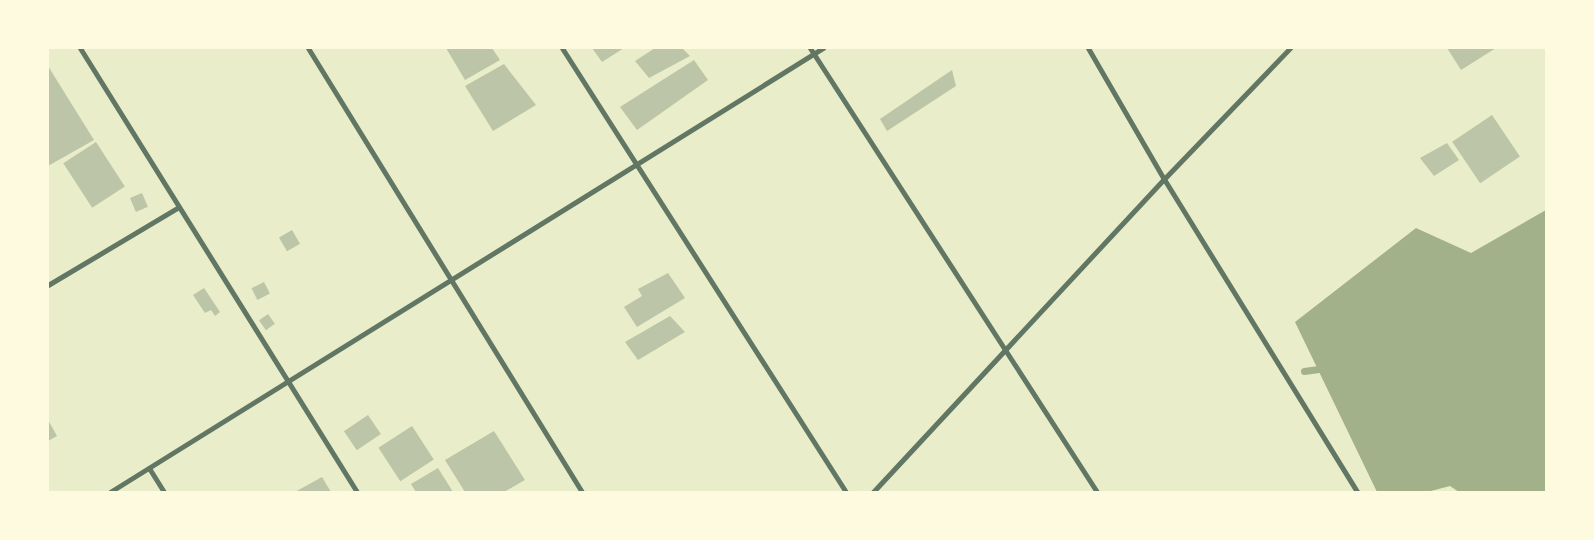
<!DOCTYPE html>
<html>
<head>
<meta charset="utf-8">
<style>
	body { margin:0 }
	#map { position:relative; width:1594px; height:540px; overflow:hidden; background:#e9edc9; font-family:Roboto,sans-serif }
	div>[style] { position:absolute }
	.water>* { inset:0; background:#a3b18a }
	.stream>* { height:7px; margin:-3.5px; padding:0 3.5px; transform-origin:3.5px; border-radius:3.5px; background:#a3b18a }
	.building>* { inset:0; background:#bcc5a7; transform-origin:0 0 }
	.minor>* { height:5px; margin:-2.5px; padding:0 2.5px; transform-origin:2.5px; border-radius:2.5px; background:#617663 }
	span { translate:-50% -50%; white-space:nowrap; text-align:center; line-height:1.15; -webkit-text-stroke:4.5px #fefae0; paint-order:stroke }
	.frame { position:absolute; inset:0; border:49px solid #fefae0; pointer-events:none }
</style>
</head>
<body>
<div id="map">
	<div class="water">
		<div style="clip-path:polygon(1546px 210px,1546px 492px,1459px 492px,1450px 486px,1427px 492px,1377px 492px,1295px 322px,1416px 228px,1471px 253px)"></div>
	</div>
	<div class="stream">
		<div style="left:1304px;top:371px;width:22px;rotate:-8deg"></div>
	</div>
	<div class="building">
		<div style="clip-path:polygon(446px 48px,492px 48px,500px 60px,465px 80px)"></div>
		<div style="clip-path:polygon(592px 48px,624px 48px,602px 62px)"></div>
		<div style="clip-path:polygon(655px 48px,682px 48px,690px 56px,649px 78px,635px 61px)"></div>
		<div style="clip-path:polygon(1447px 48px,1496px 48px,1461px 70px)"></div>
		<div style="clip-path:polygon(694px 60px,708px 80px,637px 130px,620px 107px)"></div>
		<div style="clip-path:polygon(504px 64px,536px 105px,493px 131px,465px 86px)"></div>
		<div style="clip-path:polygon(48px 66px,94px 140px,48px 166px)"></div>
		<div style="clip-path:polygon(952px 70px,956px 86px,887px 131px,880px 119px)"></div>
		<div style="left:1492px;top:115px;width:50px;height:48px;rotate:56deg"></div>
		<div style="left:96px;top:142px;width:53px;height:39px;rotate:57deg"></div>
		<div style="clip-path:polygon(1447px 143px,1459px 160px,1434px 176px,1420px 158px)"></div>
		<div style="left:142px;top:193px;width:15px;height:13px;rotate:67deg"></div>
		<div style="left:292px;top:230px;width:16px;height:15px;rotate:60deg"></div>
		<div style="clip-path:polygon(668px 273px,685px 298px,637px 327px,624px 307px,642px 296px,638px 289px)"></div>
		<div style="left:264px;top:282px;width:13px;height:14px;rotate:63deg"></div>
		<div style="clip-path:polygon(204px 288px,220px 312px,215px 316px,211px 310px,205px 313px,193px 295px)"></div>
		<div style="left:268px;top:314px;width:12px;height:11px;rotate:55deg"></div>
		<div style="clip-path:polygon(670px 316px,685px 332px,638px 360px,625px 342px)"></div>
		<div style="left:368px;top:415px;width:23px;height:29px;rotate:56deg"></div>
		<div style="clip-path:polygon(48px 420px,57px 436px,48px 441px)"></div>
		<div style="left:412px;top:426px;width:40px;height:40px;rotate:57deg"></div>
		<div style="clip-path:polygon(494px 431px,525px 480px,504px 492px,465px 492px,445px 460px)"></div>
		<div style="clip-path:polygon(438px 468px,453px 492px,416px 492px,411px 484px)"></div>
		<div style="clip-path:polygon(322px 477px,331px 492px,295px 492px)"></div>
	</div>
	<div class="minor">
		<div style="left:80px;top:48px;width:523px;rotate:58.04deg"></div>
		<div style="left:308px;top:48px;width:522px;rotate:58.32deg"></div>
		<div style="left:562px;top:48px;width:527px;rotate:57.4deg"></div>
		<div style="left:810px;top:48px;width:529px;rotate:57.12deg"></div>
		<div style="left:1088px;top:48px;width:151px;rotate:59.9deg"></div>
		<div style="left:1164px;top:179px;width:368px;rotate:58.3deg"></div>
		<div style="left:48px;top:285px;width:152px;rotate:-30.8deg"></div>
		<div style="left:149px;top:468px;width:28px;rotate:58deg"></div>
		<div style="left:110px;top:492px;width:840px;rotate:-31.91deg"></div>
		<div style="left:873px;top:492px;width:427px;rotate:-47.1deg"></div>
		<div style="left:1164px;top:179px;width:182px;rotate:-46.1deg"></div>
	</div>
	<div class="frame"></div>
</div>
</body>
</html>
